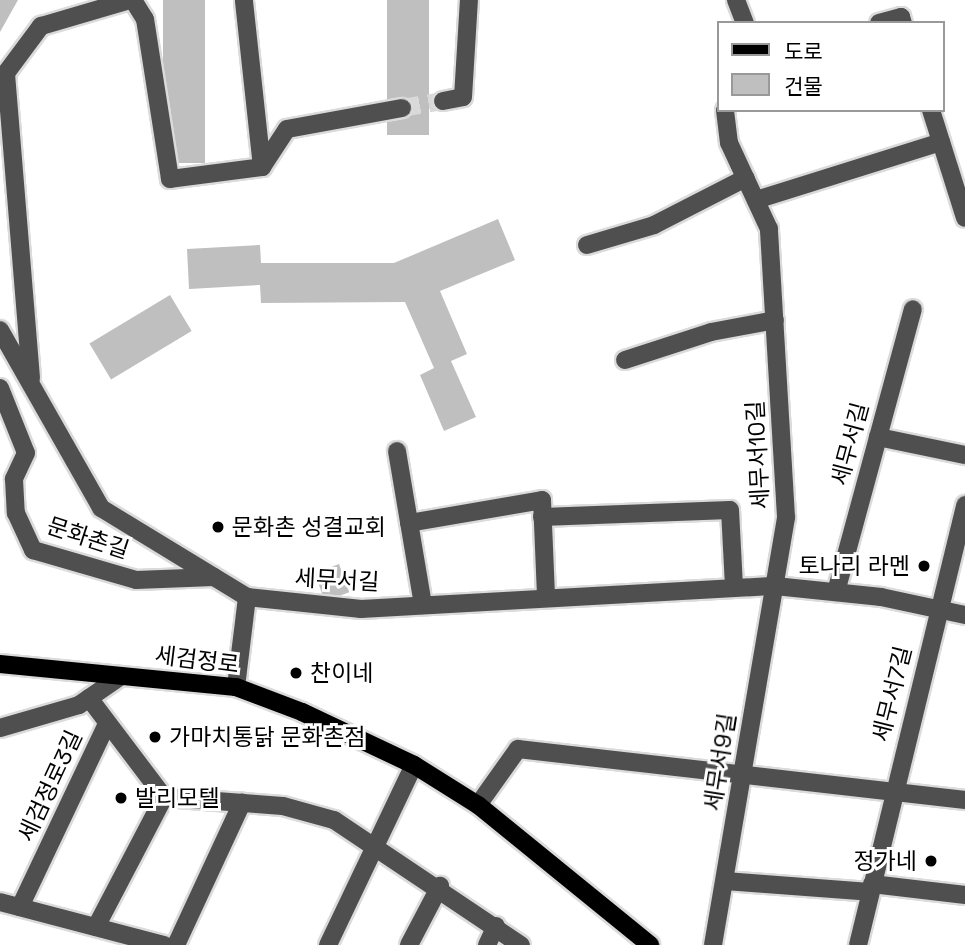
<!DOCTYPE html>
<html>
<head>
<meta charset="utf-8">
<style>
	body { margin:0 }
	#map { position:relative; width:965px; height:945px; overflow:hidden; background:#fff; font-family:"Space Grotesk","Noto Sans KR",sans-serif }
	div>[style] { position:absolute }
	.building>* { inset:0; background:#bfbfbf; transform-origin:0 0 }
	.minor-tunnel>* { height:18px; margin-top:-9px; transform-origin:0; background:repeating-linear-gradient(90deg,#d9d9d9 0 18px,transparent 0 27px) }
	.roads { filter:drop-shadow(2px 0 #dbdbdb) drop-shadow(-2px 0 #dbdbdb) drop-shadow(0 2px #dbdbdb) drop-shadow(0 -2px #dbdbdb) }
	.minor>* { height:18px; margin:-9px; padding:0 9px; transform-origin:9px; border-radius:9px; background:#4f4f4f }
	.major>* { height:18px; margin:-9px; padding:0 9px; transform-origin:9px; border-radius:9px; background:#000 }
	.dots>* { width:19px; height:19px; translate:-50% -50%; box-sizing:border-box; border:4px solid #fff; border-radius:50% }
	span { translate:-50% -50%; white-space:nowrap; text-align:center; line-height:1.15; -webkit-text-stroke:6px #fff; paint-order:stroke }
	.street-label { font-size:23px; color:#000 }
	.poi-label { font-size:23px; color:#000 }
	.left { translate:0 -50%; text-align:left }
	.right { translate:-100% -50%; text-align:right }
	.legend { position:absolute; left:717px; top:21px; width:228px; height:91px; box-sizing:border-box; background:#fff; border:2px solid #999; margin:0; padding:9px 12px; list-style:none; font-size:21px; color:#000 }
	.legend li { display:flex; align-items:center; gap:14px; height:35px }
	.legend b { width:35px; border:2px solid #999 }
</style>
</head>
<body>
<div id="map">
	<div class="building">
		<div style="clip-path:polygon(0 0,18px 0,0 32px)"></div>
		<div style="left:163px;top:0;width:42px;height:163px"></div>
		<div style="left:387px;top:0;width:42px;height:135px"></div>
		<div style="clip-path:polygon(498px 219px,515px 260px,440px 291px,467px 354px,451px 361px,476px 417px,444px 431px,420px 375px,434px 368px,405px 302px,261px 303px,260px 285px,189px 289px,187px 249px,260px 245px,261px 263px,394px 263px)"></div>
		<div style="left:170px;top:295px;width:42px;height:94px;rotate:59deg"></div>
		<div style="left:339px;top:564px;width:30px;height:26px;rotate:70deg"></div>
	</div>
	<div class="minor-tunnel">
		<div style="left:402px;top:108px;width:42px;rotate:-9.7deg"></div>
	</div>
	<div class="roads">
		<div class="minor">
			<div style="left:133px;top:0;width:22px;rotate:58deg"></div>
			<div style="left:145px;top:19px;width:162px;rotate:81.1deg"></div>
			<div style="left:170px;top:179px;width:93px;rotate:-7.4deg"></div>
			<div style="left:262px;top:167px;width:168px;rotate:-96.2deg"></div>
			<div style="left:736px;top:0;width:25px;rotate:69deg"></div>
			<div style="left:879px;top:23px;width:23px;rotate:-15deg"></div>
			<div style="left:901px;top:17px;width:6px;rotate:72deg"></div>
			<div style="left:443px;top:101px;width:20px;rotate:-11deg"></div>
			<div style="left:463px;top:97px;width:97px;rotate:-86.5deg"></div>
			<div style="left:931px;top:110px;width:113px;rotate:72.5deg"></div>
			<div style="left:262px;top:167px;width:45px;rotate:-56.7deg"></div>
			<div style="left:287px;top:129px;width:117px;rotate:-10.3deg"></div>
			<div style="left:756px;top:200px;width:194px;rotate:-17.4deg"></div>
			<div style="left:587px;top:245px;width:70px;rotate:-16.6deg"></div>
			<div style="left:654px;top:225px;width:103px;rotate:-27.1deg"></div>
			<div style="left:0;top:330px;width:205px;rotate:60.4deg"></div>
			<div style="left:101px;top:508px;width:171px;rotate:31.4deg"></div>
			<div style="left:247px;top:597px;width:115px;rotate:6deg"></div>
			<div style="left:361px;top:609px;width:415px;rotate:-3.2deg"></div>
			<div style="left:775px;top:586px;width:107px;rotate:5.9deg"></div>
			<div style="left:881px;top:597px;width:86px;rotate:12.1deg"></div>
			<div style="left:625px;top:360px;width:90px;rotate:-18deg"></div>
			<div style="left:711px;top:332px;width:65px;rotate:-10.6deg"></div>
			<div style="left:31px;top:378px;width:306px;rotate:-94.7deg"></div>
			<div style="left:6px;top:73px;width:59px;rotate:-53.3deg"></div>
			<div style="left:41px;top:26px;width:93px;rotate:-16.3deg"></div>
			<div style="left:0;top:388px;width:70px;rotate:68.2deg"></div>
			<div style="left:26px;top:453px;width:29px;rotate:115deg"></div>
			<div style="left:14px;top:479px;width:34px;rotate:87deg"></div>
			<div style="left:16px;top:513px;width:41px;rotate:65.3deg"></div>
			<div style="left:33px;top:550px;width:107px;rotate:16.2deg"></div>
			<div style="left:136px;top:580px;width:78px;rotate:-2.2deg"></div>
			<div style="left:878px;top:437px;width:89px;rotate:11.7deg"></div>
			<div style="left:397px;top:451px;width:156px;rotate:80.4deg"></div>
			<div style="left:542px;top:517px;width:188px;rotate:-2.1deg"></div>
			<div style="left:730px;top:510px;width:77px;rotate:87deg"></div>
			<div style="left:409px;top:523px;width:135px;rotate:-9.8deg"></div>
			<div style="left:542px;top:500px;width:97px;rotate:87.6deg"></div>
			<div style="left:836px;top:592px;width:293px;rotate:-74.8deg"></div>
			<div style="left:236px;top:687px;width:91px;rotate:-83deg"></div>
			<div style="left:89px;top:698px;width:124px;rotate:52.9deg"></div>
			<div style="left:164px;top:797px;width:119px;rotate:4.3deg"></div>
			<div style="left:283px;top:806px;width:53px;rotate:15.4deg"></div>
			<div style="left:334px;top:820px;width:225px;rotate:33.8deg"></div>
			<div style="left:0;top:728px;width:82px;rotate:-16.2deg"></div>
			<div style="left:79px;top:705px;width:51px;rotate:-34.6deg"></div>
			<div style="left:478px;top:805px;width:69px;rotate:-54.5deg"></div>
			<div style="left:518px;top:749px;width:450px;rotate:6.5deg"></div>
			<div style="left:725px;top:881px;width:145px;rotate:4.3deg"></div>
			<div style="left:872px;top:884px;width:94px;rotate:6.7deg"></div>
			<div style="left:0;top:902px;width:170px;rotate:14.7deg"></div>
			<div style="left:20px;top:907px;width:203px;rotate:-64.6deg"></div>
			<div style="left:96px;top:927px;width:147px;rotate:-62.4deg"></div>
			<div style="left:176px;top:945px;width:157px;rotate:-65.1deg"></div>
			<div style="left:328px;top:945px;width:199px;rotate:-64.5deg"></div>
			<div style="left:409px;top:945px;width:67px;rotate:-62.3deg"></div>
			<div style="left:487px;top:945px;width:21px;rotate:-65deg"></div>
			<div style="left:713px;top:945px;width:434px;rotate:-80.3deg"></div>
			<div style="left:786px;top:517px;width:289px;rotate:-93.4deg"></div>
			<div style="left:769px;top:229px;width:95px;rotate:-114.9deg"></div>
			<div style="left:729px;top:143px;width:33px;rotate:-97deg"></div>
			<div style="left:858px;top:945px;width:453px;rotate:-76.3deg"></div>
		</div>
		<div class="major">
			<div style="left:0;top:664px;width:237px;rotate:5.6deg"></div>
			<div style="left:236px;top:687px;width:71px;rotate:20.7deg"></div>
			<div style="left:302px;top:712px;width:124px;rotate:25.3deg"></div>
			<div style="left:414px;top:765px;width:75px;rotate:32deg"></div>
			<div style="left:478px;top:805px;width:222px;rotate:39.1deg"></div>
		</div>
	</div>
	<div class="dots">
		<div style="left:218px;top:527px;background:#000"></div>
		<div style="left:924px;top:566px;background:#000"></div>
		<div style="left:296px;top:673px;background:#000"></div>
		<div style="left:155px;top:737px;background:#000"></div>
		<div style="left:121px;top:798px;background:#000"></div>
		<div style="left:931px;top:861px;background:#000"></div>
	</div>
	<div class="street-label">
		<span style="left:850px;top:444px;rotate:-75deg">세무서길</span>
		<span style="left:758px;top:455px;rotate:-93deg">세무서10길</span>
		<span style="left:88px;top:538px;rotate:18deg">문화촌길</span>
		<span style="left:337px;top:580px;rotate:3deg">세무서길</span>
		<span style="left:197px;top:660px;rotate:7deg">세검정로</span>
		<span style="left:892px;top:694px;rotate:-76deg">세무서7길</span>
		<span style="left:720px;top:762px;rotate:-81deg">세무서9길</span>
		<span style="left:50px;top:786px;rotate:-65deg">세검정로3길</span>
	</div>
	<div class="poi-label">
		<span class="left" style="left:232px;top:527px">문화촌 성결교회</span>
		<span class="right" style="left:910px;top:566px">토나리 라멘</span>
		<span class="left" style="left:310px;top:673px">찬이네</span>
		<span class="left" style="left:169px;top:737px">가마치통닭 문화촌점</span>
		<span class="left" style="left:135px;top:798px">발리모텔</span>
		<span class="right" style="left:917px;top:861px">정가네</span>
	</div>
	<ul class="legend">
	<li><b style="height:9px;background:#000"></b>도로</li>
	<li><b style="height:19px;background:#bfbfbf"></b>건물</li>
	</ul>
</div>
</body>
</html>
